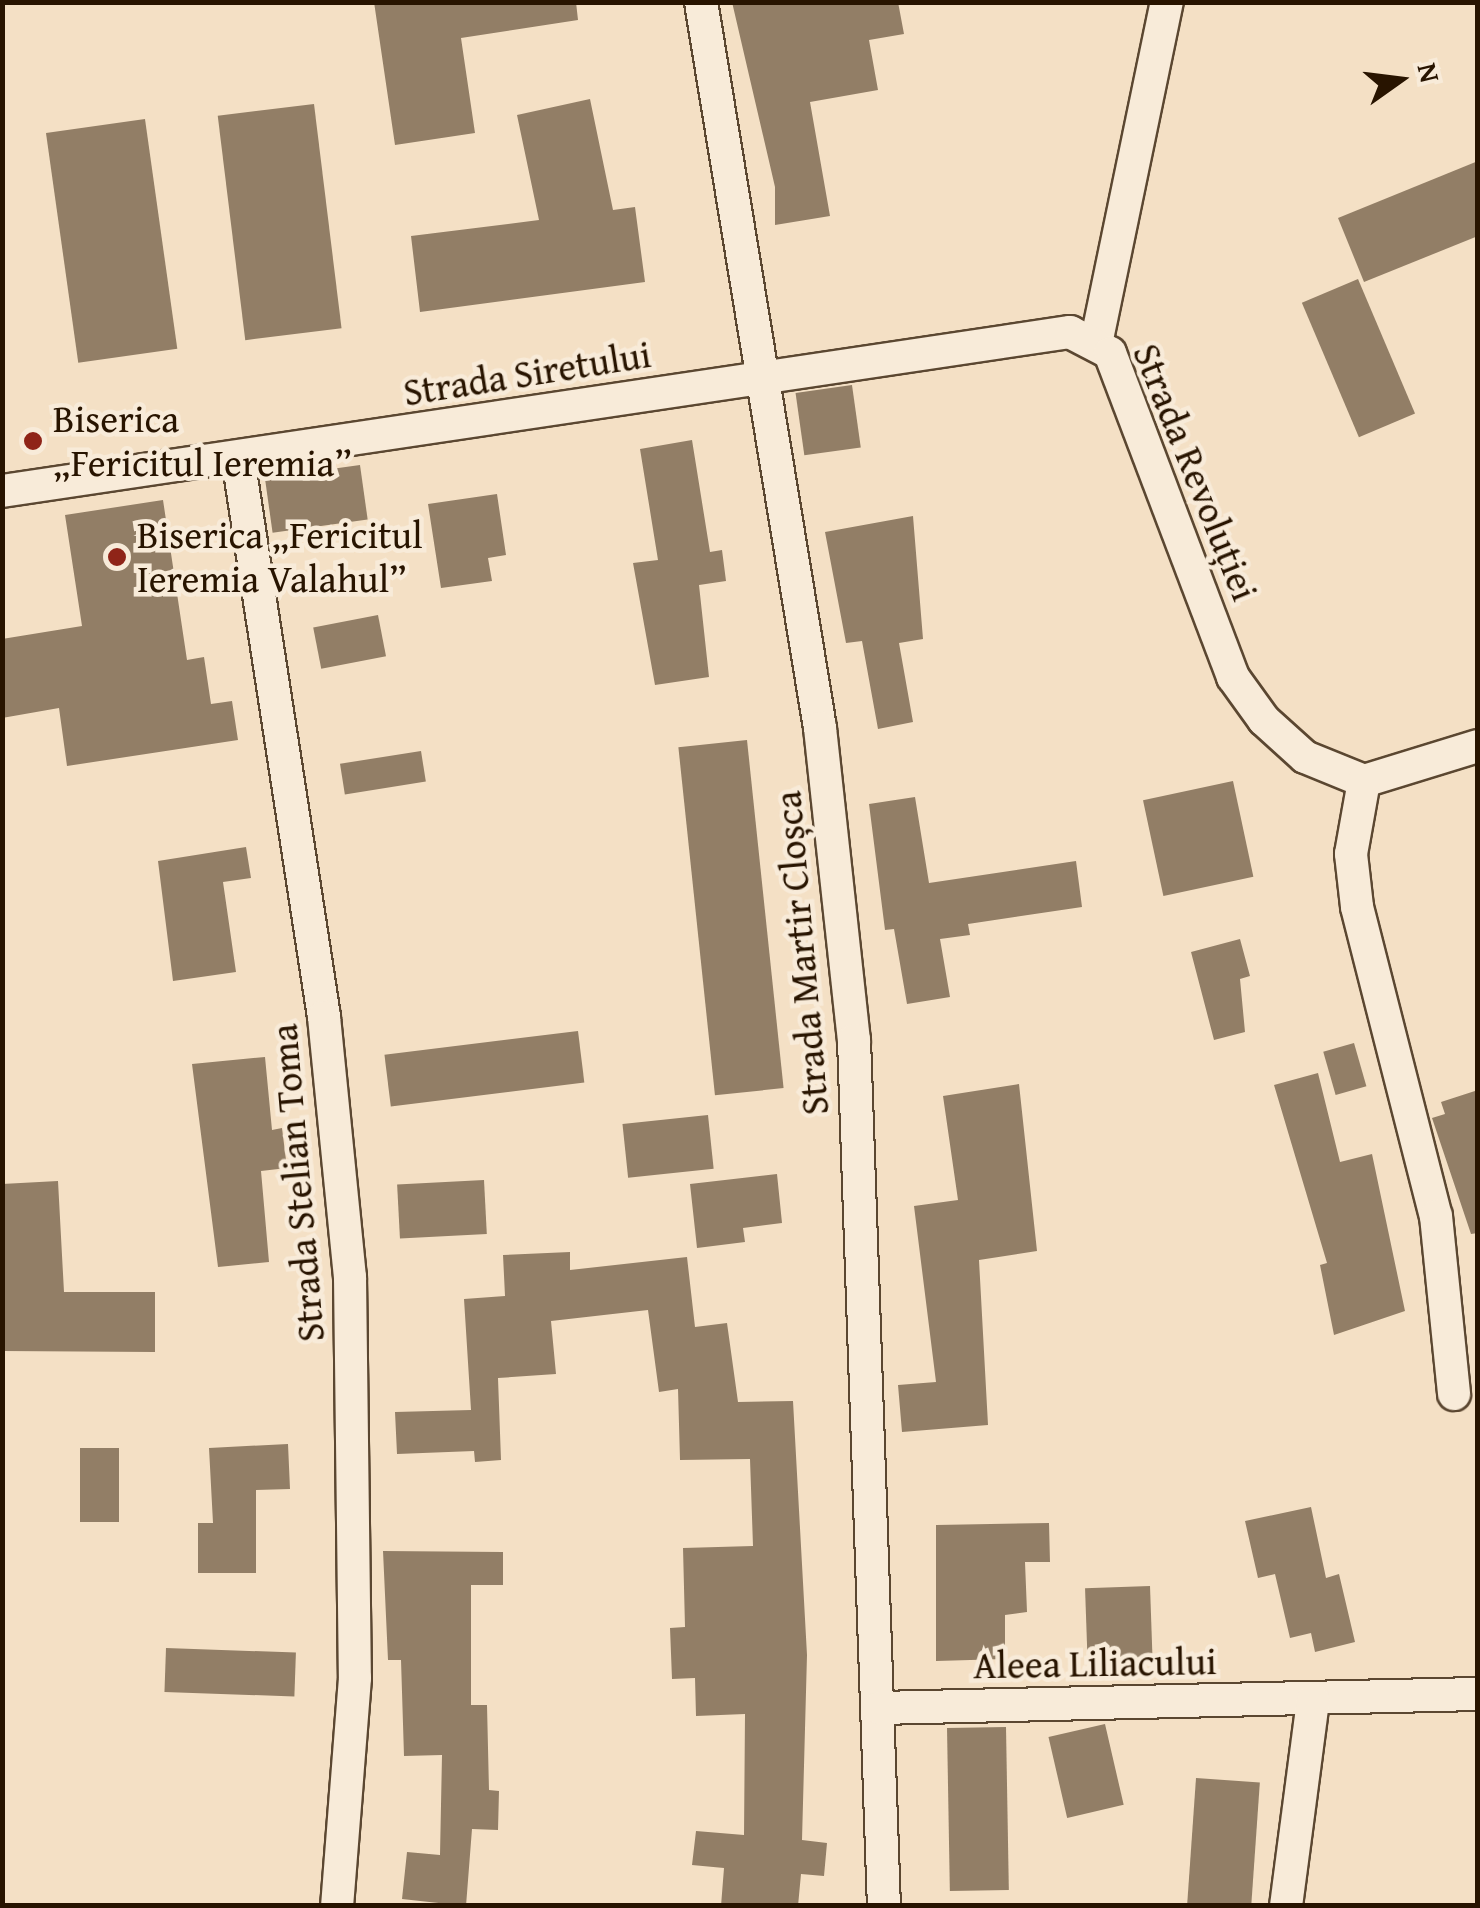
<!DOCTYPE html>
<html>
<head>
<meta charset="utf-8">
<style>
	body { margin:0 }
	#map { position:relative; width:1480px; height:1908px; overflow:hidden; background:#f4e0c5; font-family:"Gentium Book Plus",serif }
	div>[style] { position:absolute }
	.building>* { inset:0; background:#927e66; transform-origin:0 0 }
	.roads { filter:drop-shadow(2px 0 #5b4731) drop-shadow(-2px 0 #5b4731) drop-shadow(0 2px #5b4731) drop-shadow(0 -2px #5b4731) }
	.street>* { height:32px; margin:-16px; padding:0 16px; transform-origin:16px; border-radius:16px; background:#f8ebd9 }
	.dots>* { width:28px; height:28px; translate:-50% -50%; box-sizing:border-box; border:5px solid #f8ebd9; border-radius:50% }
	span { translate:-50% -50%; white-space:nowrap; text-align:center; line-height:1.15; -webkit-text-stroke:9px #f8ebd9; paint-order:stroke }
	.street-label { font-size:38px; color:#281400 }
	.poi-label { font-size:38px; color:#281400 }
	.left { translate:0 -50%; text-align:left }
	.frame { position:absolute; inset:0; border:5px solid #281400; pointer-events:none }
	.north { position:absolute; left:1350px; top:30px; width:100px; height:100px; -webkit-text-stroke:8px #f8ebd9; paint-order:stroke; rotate:76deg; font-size:28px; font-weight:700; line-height:40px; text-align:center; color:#281400 }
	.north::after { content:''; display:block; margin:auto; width:35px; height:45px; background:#281400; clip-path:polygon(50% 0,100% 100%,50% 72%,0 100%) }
</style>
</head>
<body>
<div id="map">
	<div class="building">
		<div style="clip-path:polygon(374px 2px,576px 2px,578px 20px,461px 38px,475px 133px,395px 145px)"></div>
		<div style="clip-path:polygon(732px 2px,898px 2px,904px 34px,869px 40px,878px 90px,810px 102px,830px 216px,775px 225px,775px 187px)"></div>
		<div style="clip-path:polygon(590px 99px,613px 210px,635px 207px,645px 282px,420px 312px,411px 236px,539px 220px,517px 115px)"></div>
		<div style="left:314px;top:104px;width:226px;height:97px;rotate:83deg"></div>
		<div style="left:145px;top:119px;width:232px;height:100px;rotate:82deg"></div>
		<div style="clip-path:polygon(1478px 161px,1478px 236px,1364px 282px,1338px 218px)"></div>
		<div style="left:1358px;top:279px;width:146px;height:61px;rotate:67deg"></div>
		<div style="left:852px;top:385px;width:63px;height:57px;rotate:82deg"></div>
		<div style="clip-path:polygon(692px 440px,710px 552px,722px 550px,726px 581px,699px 585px,709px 677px,655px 685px,633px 563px,658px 560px,640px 449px)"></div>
		<div style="left:360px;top:465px;width:55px;height:96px;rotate:82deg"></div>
		<div style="clip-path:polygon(497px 494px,506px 555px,488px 558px,492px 581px,441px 588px,428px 504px)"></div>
		<div style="clip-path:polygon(163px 500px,187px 660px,204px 657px,211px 704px,232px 701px,238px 740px,67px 766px,59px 708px,2px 718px,2px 639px,82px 626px,65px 515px)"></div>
		<div style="clip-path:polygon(913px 516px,923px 639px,899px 643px,913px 722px,878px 729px,862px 641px,846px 643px,825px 532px)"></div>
		<div style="left:378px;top:615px;width:42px;height:66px;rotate:79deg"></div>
		<div style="left:747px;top:740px;width:350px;height:69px;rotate:84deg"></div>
		<div style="left:421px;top:751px;width:31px;height:82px;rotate:81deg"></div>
		<div style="left:1233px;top:781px;width:98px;height:92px;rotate:78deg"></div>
		<div style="clip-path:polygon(915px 797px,929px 883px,1076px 861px,1082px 907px,968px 924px,970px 935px,940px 939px,950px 997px,907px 1004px,894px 929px,885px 930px,869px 804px)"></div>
		<div style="clip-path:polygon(246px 847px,251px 878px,223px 882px,236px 972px,173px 981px,158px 861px)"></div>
		<div style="clip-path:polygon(1240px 939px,1250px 976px,1240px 979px,1245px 1032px,1214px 1040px,1191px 952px)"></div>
		<div style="left:578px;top:1031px;width:52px;height:195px;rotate:83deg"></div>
		<div style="left:1354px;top:1043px;width:45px;height:32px;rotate:74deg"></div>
		<div style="clip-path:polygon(265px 1057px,272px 1130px,282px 1128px,287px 1168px,261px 1171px,269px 1262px,218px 1267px,192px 1064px)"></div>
		<div style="clip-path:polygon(1318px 1073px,1340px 1162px,1372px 1154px,1405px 1311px,1334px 1335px,1320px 1265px,1327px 1263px,1274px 1085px)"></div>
		<div style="clip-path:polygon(1019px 1084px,1037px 1251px,979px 1260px,988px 1425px,902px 1432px,898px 1385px,936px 1382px,914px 1206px,958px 1200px,943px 1096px)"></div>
		<div style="clip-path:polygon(1478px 1090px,1478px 1233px,1471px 1234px,1432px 1118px,1445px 1114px,1441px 1102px)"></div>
		<div style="left:708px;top:1115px;width:54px;height:86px;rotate:84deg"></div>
		<div style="clip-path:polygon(777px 1174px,782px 1223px,743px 1228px,745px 1242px,697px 1248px,690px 1184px)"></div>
		<div style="left:484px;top:1180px;width:54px;height:87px;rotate:87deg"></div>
		<div style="clip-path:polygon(58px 1181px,64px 1292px,155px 1292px,155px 1352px,2px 1351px,2px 1184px)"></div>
		<div style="clip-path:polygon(570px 1252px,570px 1270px,687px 1257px,695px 1327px,727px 1323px,738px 1402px,793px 1401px,807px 1655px,802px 1840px,827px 1843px,824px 1876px,801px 1874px,798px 1906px,721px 1906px,724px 1868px,692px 1865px,696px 1831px,744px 1835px,745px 1714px,696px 1716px,695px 1678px,672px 1679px,670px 1628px,685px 1627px,683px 1548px,753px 1546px,750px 1459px,680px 1460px,678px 1389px,659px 1392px,648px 1310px,551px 1321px,556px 1374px,498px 1378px,501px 1460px,475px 1462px,474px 1451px,397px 1454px,395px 1412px,471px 1410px,464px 1299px,505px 1296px,503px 1255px)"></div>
		<div style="clip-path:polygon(288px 1444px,290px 1489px,256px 1490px,256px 1573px,198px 1573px,198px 1523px,213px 1523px,209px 1448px)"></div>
		<div style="left:80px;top:1448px;width:39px;height:74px"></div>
		<div style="clip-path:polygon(1311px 1507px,1326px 1578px,1339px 1574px,1355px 1642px,1315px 1652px,1311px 1633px,1290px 1638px,1275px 1574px,1258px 1578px,1245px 1521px)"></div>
		<div style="clip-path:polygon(1049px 1523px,1050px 1562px,1025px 1562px,1027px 1612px,1005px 1615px,1005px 1659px,936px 1661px,936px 1525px)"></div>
		<div style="clip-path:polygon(383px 1551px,503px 1552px,503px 1585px,471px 1585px,471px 1705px,487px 1705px,489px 1790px,499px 1791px,498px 1830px,472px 1829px,466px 1906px,402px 1899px,407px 1852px,440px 1855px,442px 1755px,404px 1756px,401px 1660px,388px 1660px)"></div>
		<div style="left:1150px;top:1586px;width:71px;height:65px;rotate:88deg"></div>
		<div style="left:166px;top:1648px;width:130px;height:44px;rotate:2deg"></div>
		<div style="left:1105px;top:1724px;width:83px;height:58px;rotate:77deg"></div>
		<div style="left:1006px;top:1727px;width:163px;height:59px;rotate:89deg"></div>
		<div style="left:1196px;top:1778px;width:64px;height:128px;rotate:4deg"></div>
	</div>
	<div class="roads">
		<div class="street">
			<div style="left:701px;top:2px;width:736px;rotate:80.69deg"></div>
			<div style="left:820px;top:728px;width:314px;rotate:83.8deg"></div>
			<div style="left:854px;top:1040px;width:867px;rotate:88.02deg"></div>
			<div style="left:1097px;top:339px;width:344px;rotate:-78.3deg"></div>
			<div style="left:238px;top:458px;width:566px;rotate:81.25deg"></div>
			<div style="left:324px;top:1017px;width:261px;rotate:84.3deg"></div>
			<div style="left:350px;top:1277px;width:401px;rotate:89.3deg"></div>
			<div style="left:355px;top:1678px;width:229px;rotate:94.5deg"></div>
			<div style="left:2px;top:491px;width:1080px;rotate:-8.47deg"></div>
			<div style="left:1070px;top:332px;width:45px;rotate:27.7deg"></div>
			<div style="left:1110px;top:353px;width:347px;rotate:69.2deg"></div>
			<div style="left:1233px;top:677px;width:53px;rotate:54.2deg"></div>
			<div style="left:1264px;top:720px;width:55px;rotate:42.1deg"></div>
			<div style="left:1305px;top:757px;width:64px;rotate:22.1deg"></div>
			<div style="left:1364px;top:781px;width:119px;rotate:-17.1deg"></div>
			<div style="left:1364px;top:781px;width:74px;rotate:100.1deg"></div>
			<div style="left:1351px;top:854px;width:53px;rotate:83.5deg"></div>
			<div style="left:1357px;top:907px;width:319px;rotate:75.7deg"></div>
			<div style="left:1436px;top:1216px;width:179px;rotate:84.2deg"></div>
			<div style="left:879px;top:1708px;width:599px;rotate:-1.34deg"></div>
			<div style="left:1286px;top:1906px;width:208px;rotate:-82.5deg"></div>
		</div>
	</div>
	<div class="dots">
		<div style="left:33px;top:441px;background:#8f2418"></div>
		<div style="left:117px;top:557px;background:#8f2418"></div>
	</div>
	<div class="street-label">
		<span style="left:527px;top:373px;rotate:-9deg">Strada Siretului</span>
		<span style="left:1196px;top:472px;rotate:68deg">Strada Revoluției</span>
		<span style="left:801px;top:953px;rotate:-95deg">Strada Martir Cloșca</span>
		<span style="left:297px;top:1183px;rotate:-95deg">Strada Stelian Toma</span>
		<span style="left:1095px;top:1663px;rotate:-1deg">Aleea Liliacului</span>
	</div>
	<div class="poi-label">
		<span class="left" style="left:53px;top:441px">Biserica<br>„Fericitul Ieremia”</span>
		<span class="left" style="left:137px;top:557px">Biserica „Fericitul<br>Ieremia Valahul”</span>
	</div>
	<div class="frame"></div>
	<div class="north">N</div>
</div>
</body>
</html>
